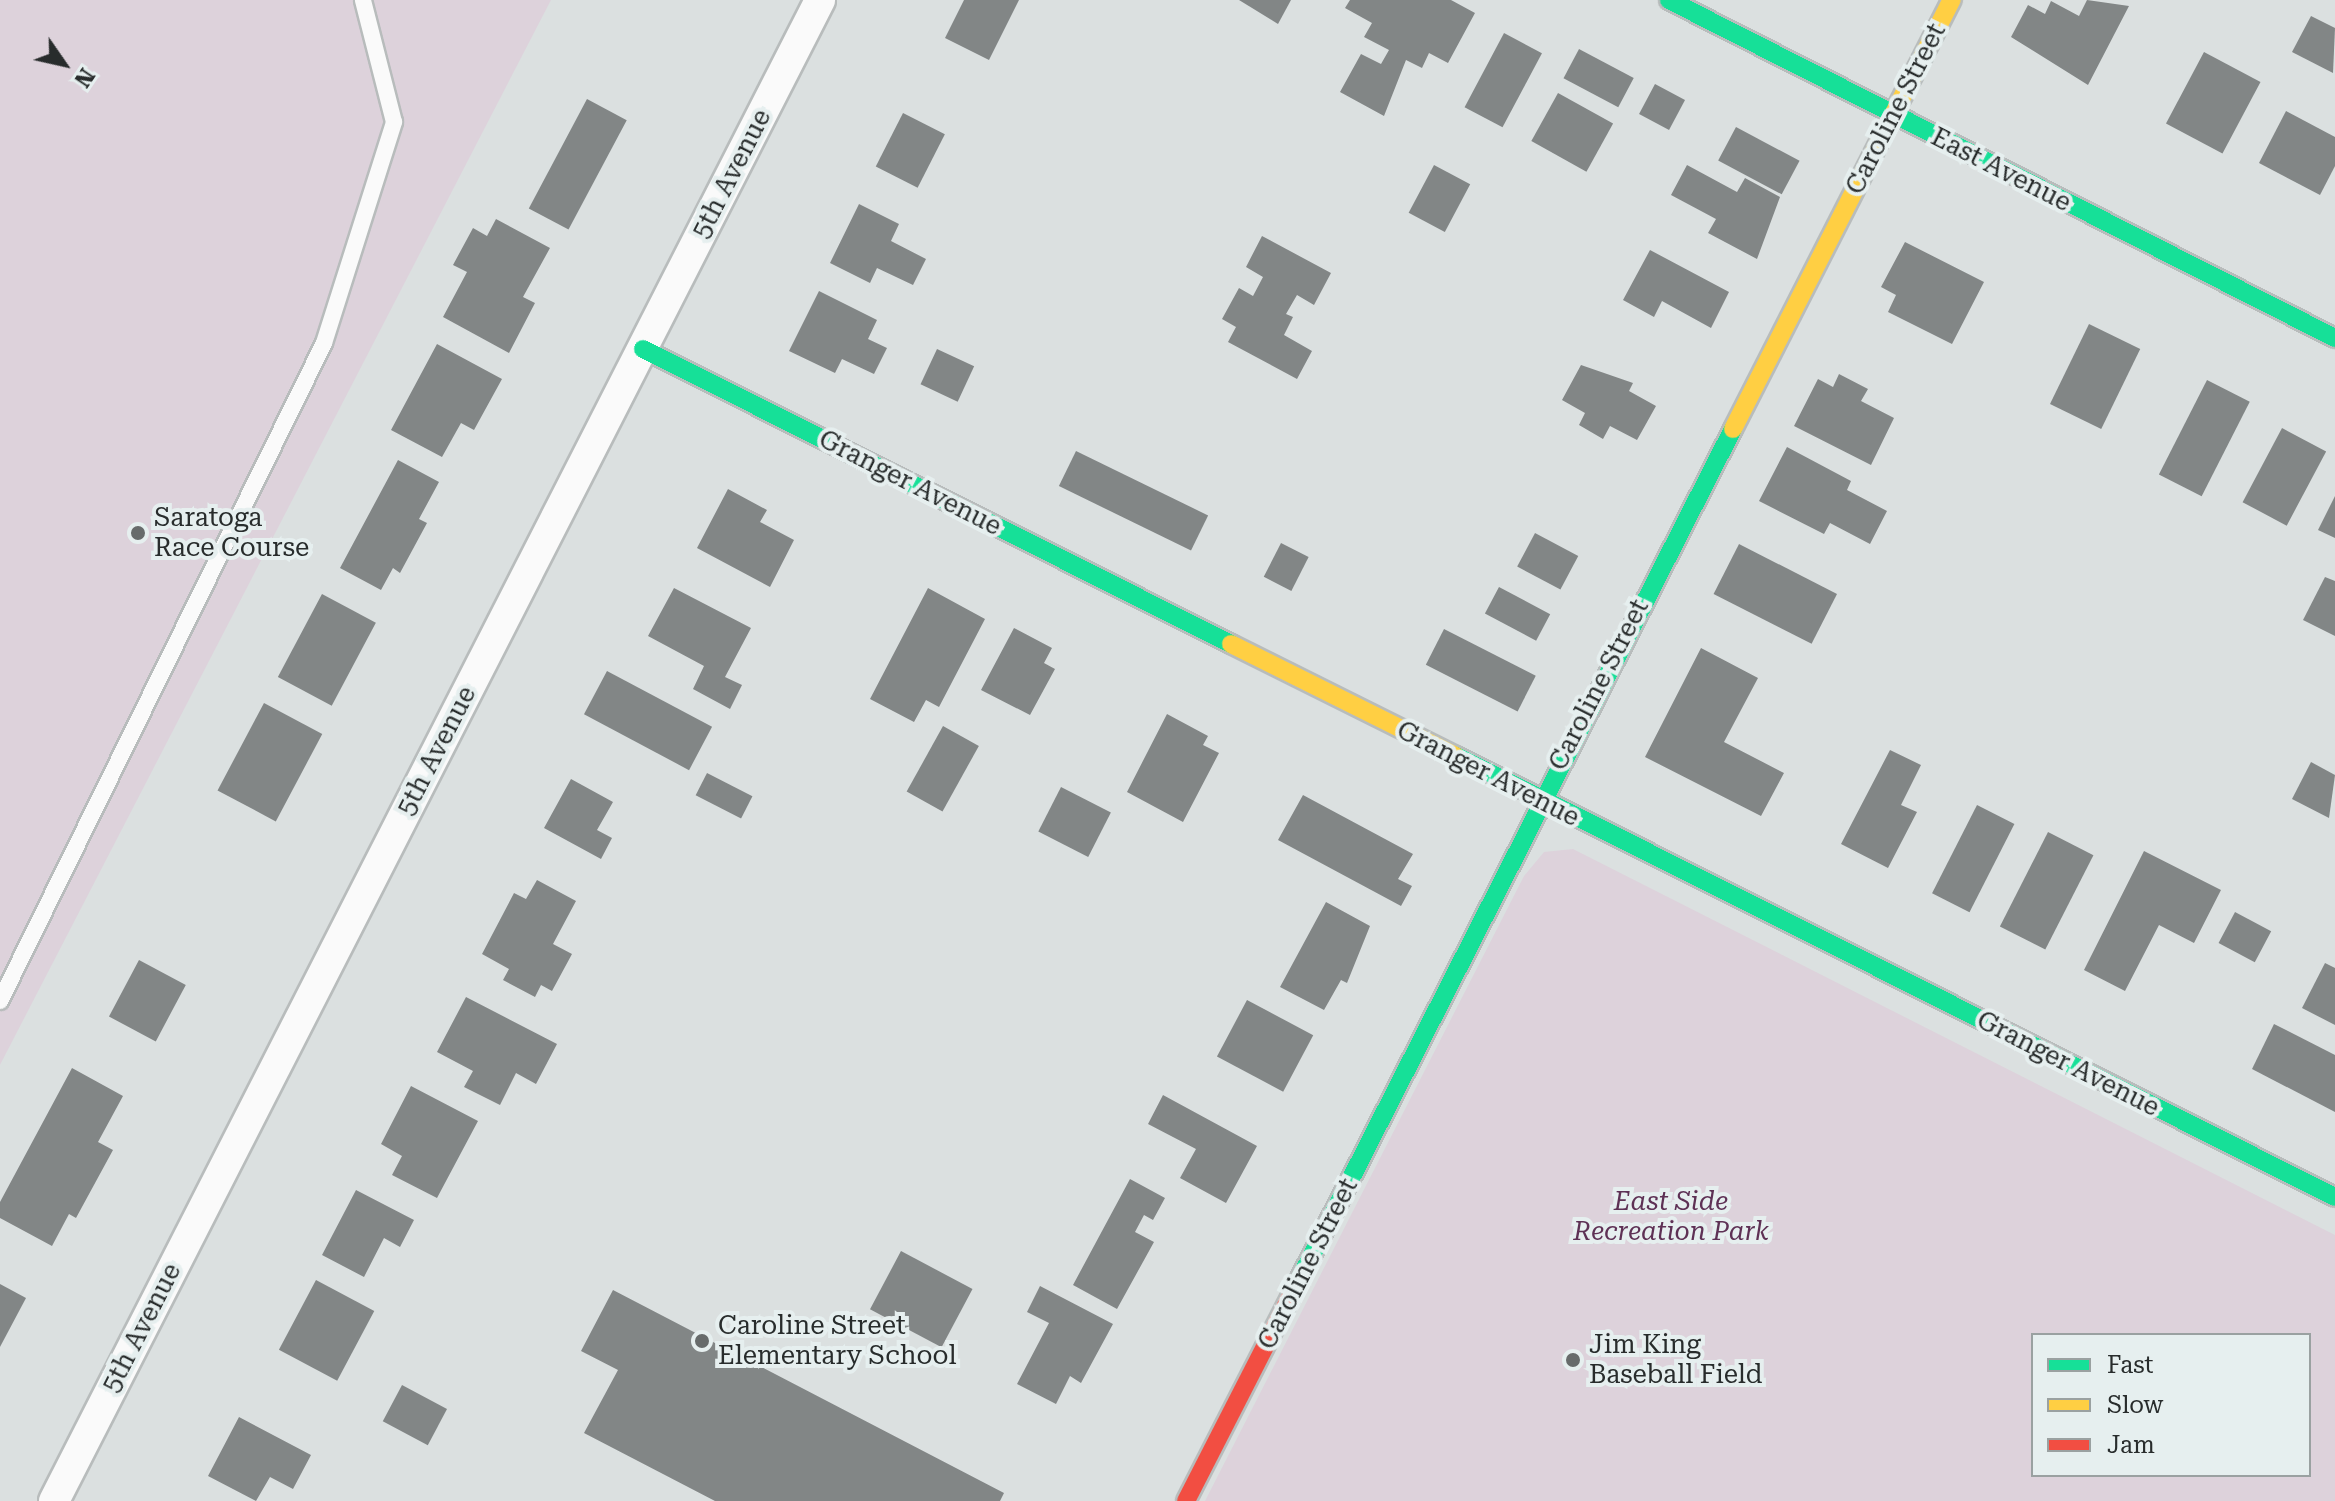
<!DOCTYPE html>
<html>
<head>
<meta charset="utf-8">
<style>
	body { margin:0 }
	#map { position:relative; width:2335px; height:1501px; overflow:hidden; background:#dbe0e0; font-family:"Roboto Serif",serif }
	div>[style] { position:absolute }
	.green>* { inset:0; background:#ddd2db }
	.building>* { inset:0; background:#828686; transform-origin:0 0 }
	.roads { filter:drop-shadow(2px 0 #b8bcbc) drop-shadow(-2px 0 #b8bcbc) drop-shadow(0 2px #b8bcbc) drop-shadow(0 -2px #b8bcbc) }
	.lane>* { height:16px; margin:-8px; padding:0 8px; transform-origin:8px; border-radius:8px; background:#fafafa }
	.street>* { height:30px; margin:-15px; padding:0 15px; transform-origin:15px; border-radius:15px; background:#fafafa }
	.fast>* { height:18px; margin:-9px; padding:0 9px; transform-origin:9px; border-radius:9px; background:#16e098 }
	.slow>* { height:18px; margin:-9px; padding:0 9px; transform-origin:9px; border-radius:9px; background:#ffcf43 }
	.jam>* { height:18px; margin:-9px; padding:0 9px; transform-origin:9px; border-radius:9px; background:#f24e42 }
	.dots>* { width:22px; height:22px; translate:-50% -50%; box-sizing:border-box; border:4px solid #e6efef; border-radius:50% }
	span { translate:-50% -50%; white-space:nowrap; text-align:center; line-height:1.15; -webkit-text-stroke:8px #e6efef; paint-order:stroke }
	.street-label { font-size:26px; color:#282c2c }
	.poi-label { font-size:26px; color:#282c2c }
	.left { translate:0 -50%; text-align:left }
	.park-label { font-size:26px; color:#5e3155; font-style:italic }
	.legend { position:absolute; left:2031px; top:1333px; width:280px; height:144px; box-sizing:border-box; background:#e6efef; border:2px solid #9aa1a1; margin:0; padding:10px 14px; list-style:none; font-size:24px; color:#282c2c }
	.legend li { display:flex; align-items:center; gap:16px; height:40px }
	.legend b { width:40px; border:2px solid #9aa1a1 }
	.north { position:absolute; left:24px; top:24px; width:80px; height:80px; -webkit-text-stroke:6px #e6efef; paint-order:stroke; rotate:124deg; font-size:22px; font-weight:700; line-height:32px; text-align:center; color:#282c2c }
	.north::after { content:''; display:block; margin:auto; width:28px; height:36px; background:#282c2c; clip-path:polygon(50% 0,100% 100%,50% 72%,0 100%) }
</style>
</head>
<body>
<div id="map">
	<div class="green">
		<div style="clip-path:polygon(0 0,551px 0,0 1065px)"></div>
		<div style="clip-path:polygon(evenodd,1573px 849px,2335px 1235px,2335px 1501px,1205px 1501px,1524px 876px,1544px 852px,1573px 849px,2033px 1335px,2309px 1335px,2309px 1475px,2033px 1475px,2033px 1335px)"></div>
	</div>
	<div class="building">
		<div style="clip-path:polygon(964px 0,1019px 0,989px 60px,945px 38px)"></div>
		<div style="clip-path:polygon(1239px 0,1291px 0,1278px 24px)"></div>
		<div style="clip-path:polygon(1350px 0,1451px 0,1475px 13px,1448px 63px,1429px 53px,1422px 68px,1406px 60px,1384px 116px,1340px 92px,1361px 54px,1381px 64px,1389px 50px,1364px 37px,1372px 23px,1345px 8px)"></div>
		<div style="clip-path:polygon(2087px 0,2129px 6px,2088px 85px,2011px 37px,2028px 5px,2045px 14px,2051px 1px,2079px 16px)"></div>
		<div style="clip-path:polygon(2311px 16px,2335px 28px,2333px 73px,2292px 52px)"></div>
		<div style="left:1504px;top:33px;width:43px;height:84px;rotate:28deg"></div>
		<div style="left:1579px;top:49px;width:62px;height:33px;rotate:28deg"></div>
		<div style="left:2204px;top:52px;width:64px;height:81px;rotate:28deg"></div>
		<div style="left:1655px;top:84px;width:34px;height:34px;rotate:28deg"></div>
		<div style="left:1558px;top:93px;width:63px;height:55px;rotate:29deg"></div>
		<div style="left:587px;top:99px;width:45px;height:124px;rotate:28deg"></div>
		<div style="clip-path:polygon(2286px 111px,2335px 137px,2335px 166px,2320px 195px,2259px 163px)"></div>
		<div style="left:903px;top:113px;width:47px;height:60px;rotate:27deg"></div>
		<div style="left:1736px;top:127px;width:72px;height:38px;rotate:28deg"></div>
		<div style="left:1434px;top:165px;width:41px;height:54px;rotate:28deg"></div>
		<div style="clip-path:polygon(1687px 165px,1737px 192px,1745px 178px,1780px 197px,1757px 259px,1708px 233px,1716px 219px,1671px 195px)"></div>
		<div style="clip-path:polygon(859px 204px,899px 224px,891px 241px,926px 259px,913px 285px,877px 268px,870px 283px,830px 263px)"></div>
		<div style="clip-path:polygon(496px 219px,550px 248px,523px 297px,535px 303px,509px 353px,443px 317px,467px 272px,453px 265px,473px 228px,487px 236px)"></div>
		<div style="clip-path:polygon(1262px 236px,1331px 273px,1314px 305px,1297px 295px,1286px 314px,1293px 317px,1284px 335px,1312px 351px,1297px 379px,1228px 342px,1236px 327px,1222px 319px,1239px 288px,1253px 296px,1263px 277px,1246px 267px)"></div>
		<div style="clip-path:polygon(1905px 242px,1984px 282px,1952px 344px,1888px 312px,1896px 295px,1881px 287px)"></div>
		<div style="clip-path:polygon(1650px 250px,1729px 292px,1711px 328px,1662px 301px,1654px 317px,1623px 300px)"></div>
		<div style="clip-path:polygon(819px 291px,877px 320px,868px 339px,887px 348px,874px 374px,842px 359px,835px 373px,789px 351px)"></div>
		<div style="left:2089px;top:324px;width:57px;height:89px;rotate:26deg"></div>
		<div style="clip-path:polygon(437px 344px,502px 379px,474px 430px,461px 423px,442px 457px,391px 430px)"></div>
		<div style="left:937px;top:349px;width:41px;height:39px;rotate:25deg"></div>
		<div style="clip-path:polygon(1581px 365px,1633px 383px,1629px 391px,1656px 406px,1637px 440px,1610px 426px,1603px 439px,1579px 425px,1585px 413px,1562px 400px)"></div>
		<div style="clip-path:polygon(1839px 374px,1868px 389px,1861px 401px,1894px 418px,1871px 465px,1794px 426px,1818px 379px,1833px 387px)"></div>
		<div style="left:2207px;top:380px;width:48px;height:106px;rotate:27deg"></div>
		<div style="left:2282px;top:428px;width:50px;height:84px;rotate:28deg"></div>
		<div style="clip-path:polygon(1787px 447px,1851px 481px,1847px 490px,1887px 511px,1870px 544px,1830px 523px,1824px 534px,1759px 501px)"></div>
		<div style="left:1076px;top:451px;width:147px;height:39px;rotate:26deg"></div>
		<div style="clip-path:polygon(398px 460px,439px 482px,419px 519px,427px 523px,400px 573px,393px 568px,381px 590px,340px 568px)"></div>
		<div style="clip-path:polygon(728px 489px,767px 510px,760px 522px,794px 540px,770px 587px,697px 548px)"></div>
		<div style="clip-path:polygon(2335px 496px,2335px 538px,2318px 530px)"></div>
		<div style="left:1535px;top:533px;width:49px;height:38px;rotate:28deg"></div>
		<div style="left:1281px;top:543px;width:31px;height:38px;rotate:27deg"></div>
		<div style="left:1739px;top:544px;width:110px;height:56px;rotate:27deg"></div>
		<div style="clip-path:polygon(2325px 577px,2335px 581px,2335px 636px,2303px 620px)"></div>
		<div style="left:1499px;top:587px;width:58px;height:30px;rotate:28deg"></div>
		<div style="clip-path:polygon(674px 588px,751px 628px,725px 677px,742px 685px,730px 709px,693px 689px,704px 666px,648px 636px)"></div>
		<div style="clip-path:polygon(928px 588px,985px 619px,939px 707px,926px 700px,914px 722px,870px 699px)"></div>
		<div style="left:322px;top:594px;width:61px;height:94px;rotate:28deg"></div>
		<div style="clip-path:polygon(1014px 628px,1052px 648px,1044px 663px,1055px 669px,1030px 715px,981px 690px)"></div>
		<div style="left:1444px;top:629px;width:103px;height:40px;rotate:27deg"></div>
		<div style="clip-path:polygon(1701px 648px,1758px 678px,1724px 742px,1784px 773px,1761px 816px,1645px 757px)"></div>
		<div style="left:607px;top:671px;width:119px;height:49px;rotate:28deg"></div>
		<div style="left:264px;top:703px;width:66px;height:99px;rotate:28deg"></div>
		<div style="clip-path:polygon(1167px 714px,1208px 736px,1203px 745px,1219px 753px,1183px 822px,1127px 792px)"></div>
		<div style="left:943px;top:726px;width:41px;height:75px;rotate:29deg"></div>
		<div style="clip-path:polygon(1890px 750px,1921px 765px,1901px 805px,1917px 812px,1888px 868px,1841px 844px)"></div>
		<div style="clip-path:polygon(2311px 762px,2335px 775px,2329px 818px,2292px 799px)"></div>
		<div style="left:707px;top:773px;width:51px;height:25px;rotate:27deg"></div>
		<div style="clip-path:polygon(571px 779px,613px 802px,597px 830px,612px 838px,601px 859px,544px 828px)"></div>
		<div style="left:1061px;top:787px;width:56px;height:50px;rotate:27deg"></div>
		<div style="clip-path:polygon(1303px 795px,1413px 854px,1398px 879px,1412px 886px,1401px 906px,1278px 840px)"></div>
		<div style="left:1977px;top:805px;width:42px;height:99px;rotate:27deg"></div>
		<div style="left:2048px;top:832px;width:51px;height:106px;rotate:27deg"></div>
		<div style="clip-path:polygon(2144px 851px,2221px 890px,2194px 943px,2159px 925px,2125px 991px,2084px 970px)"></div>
		<div style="clip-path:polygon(537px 880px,576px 901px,553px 944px,572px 954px,552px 991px,541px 985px,535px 997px,503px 980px,509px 969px,482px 954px,514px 893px,526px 899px)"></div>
		<div style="clip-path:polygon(1326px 902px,1370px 926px,1347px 983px,1341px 980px,1324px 1010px,1280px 987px)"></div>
		<div style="left:2235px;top:912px;width:41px;height:35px;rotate:28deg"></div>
		<div style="left:139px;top:960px;width:53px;height:64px;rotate:28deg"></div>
		<div style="clip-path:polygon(2325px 963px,2335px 968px,2335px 1025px,2302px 1008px)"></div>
		<div style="clip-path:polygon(466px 997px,557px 1044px,536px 1084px,516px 1073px,500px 1105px,464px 1087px,473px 1071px,437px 1052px)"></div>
		<div style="left:1247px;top:1000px;width:75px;height:64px;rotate:28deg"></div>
		<div style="clip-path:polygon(2274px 1024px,2335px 1055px,2335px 1112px,2252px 1069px)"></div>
		<div style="clip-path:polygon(72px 1068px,123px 1096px,98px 1142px,113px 1150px,76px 1218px,69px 1214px,52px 1246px,0 1218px,0 1202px)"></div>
		<div style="clip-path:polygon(411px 1086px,478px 1121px,437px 1198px,392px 1175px,402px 1156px,381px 1144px)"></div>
		<div style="clip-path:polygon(1163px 1095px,1257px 1146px,1226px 1203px,1180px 1178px,1196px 1149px,1148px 1124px)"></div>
		<div style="clip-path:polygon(1130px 1179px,1165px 1198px,1153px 1220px,1144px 1215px,1135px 1232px,1154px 1242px,1117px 1309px,1073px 1285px)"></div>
		<div style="clip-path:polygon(356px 1190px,414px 1220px,400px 1247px,384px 1238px,364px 1277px,322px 1255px)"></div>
		<div style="left:901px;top:1251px;width:81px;height:66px;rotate:28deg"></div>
		<div style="left:316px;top:1280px;width:66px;height:79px;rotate:28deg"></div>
		<div style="clip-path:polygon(0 1284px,26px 1298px,0 1347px)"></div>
		<div style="clip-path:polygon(1040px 1286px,1113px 1324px,1081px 1383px,1070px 1376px,1056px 1404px,1017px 1384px,1049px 1323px,1027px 1312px)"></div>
		<div style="clip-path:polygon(613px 1290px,1004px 1493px,1000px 1501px,715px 1501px,584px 1433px,618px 1370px,581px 1351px)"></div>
		<div style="left:402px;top:1385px;width:51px;height:41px;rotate:28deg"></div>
		<div style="clip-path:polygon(239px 1417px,311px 1455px,293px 1489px,270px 1477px,256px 1501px,208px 1476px)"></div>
	</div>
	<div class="roads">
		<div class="lane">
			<div style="left:0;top:1001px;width:733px;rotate:-63.78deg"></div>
			<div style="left:324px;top:343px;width:232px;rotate:-72.4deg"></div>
			<div style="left:394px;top:122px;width:126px;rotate:-104.3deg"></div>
		</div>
		<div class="street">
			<div style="left:54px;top:1501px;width:1685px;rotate:-62.96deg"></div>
		</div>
		<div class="fast">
			<div style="left:1669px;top:0;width:747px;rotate:26.91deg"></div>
			<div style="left:643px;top:349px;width:658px;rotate:26.64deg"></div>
			<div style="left:1456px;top:756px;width:983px;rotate:26.64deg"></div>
			<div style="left:1290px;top:1298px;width:975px;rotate:-62.99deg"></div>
		</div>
		<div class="slow">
			<div style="left:1733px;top:429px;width:482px;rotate:-63deg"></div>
			<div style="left:1231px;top:644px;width:251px;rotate:26.5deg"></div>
		</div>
		<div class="jam">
			<div style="left:1186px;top:1501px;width:228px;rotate:-62.9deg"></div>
		</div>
	</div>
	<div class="dots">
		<div style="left:138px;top:533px;background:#676b6b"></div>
		<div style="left:702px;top:1341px;background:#676b6b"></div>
		<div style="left:1573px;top:1360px;background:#676b6b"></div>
	</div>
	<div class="street-label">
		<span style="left:1896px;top:109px;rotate:-63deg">Caroline Street</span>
		<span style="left:2001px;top:170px;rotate:27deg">East Avenue</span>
		<span style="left:732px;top:174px;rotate:-63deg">5th Avenue</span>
		<span style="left:910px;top:483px;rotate:27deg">Granger Avenue</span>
		<span style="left:1599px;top:685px;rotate:-63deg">Caroline Street</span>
		<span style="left:437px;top:751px;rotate:-63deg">5th Avenue</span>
		<span style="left:1488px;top:774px;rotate:27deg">Granger Avenue</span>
		<span style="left:2068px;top:1064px;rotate:27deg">Granger Avenue</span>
		<span style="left:1308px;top:1264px;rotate:-63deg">Caroline Street</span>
		<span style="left:142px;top:1328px;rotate:-63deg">5th Avenue</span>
	</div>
	<div class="poi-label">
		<span class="left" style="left:154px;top:533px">Saratoga<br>Race Course</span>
		<span class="left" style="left:718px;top:1341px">Caroline Street<br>Elementary School</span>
		<span class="left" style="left:1589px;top:1360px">Jim King<br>Baseball Field</span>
	</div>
	<div class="park-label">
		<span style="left:1671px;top:1217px">East Side<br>Recreation Park</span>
	</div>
	<ul class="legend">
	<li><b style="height:10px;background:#16e098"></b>Fast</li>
	<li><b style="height:10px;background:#ffcf43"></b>Slow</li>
	<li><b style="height:10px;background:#f24e42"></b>Jam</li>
	</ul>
	<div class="north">N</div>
</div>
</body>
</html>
